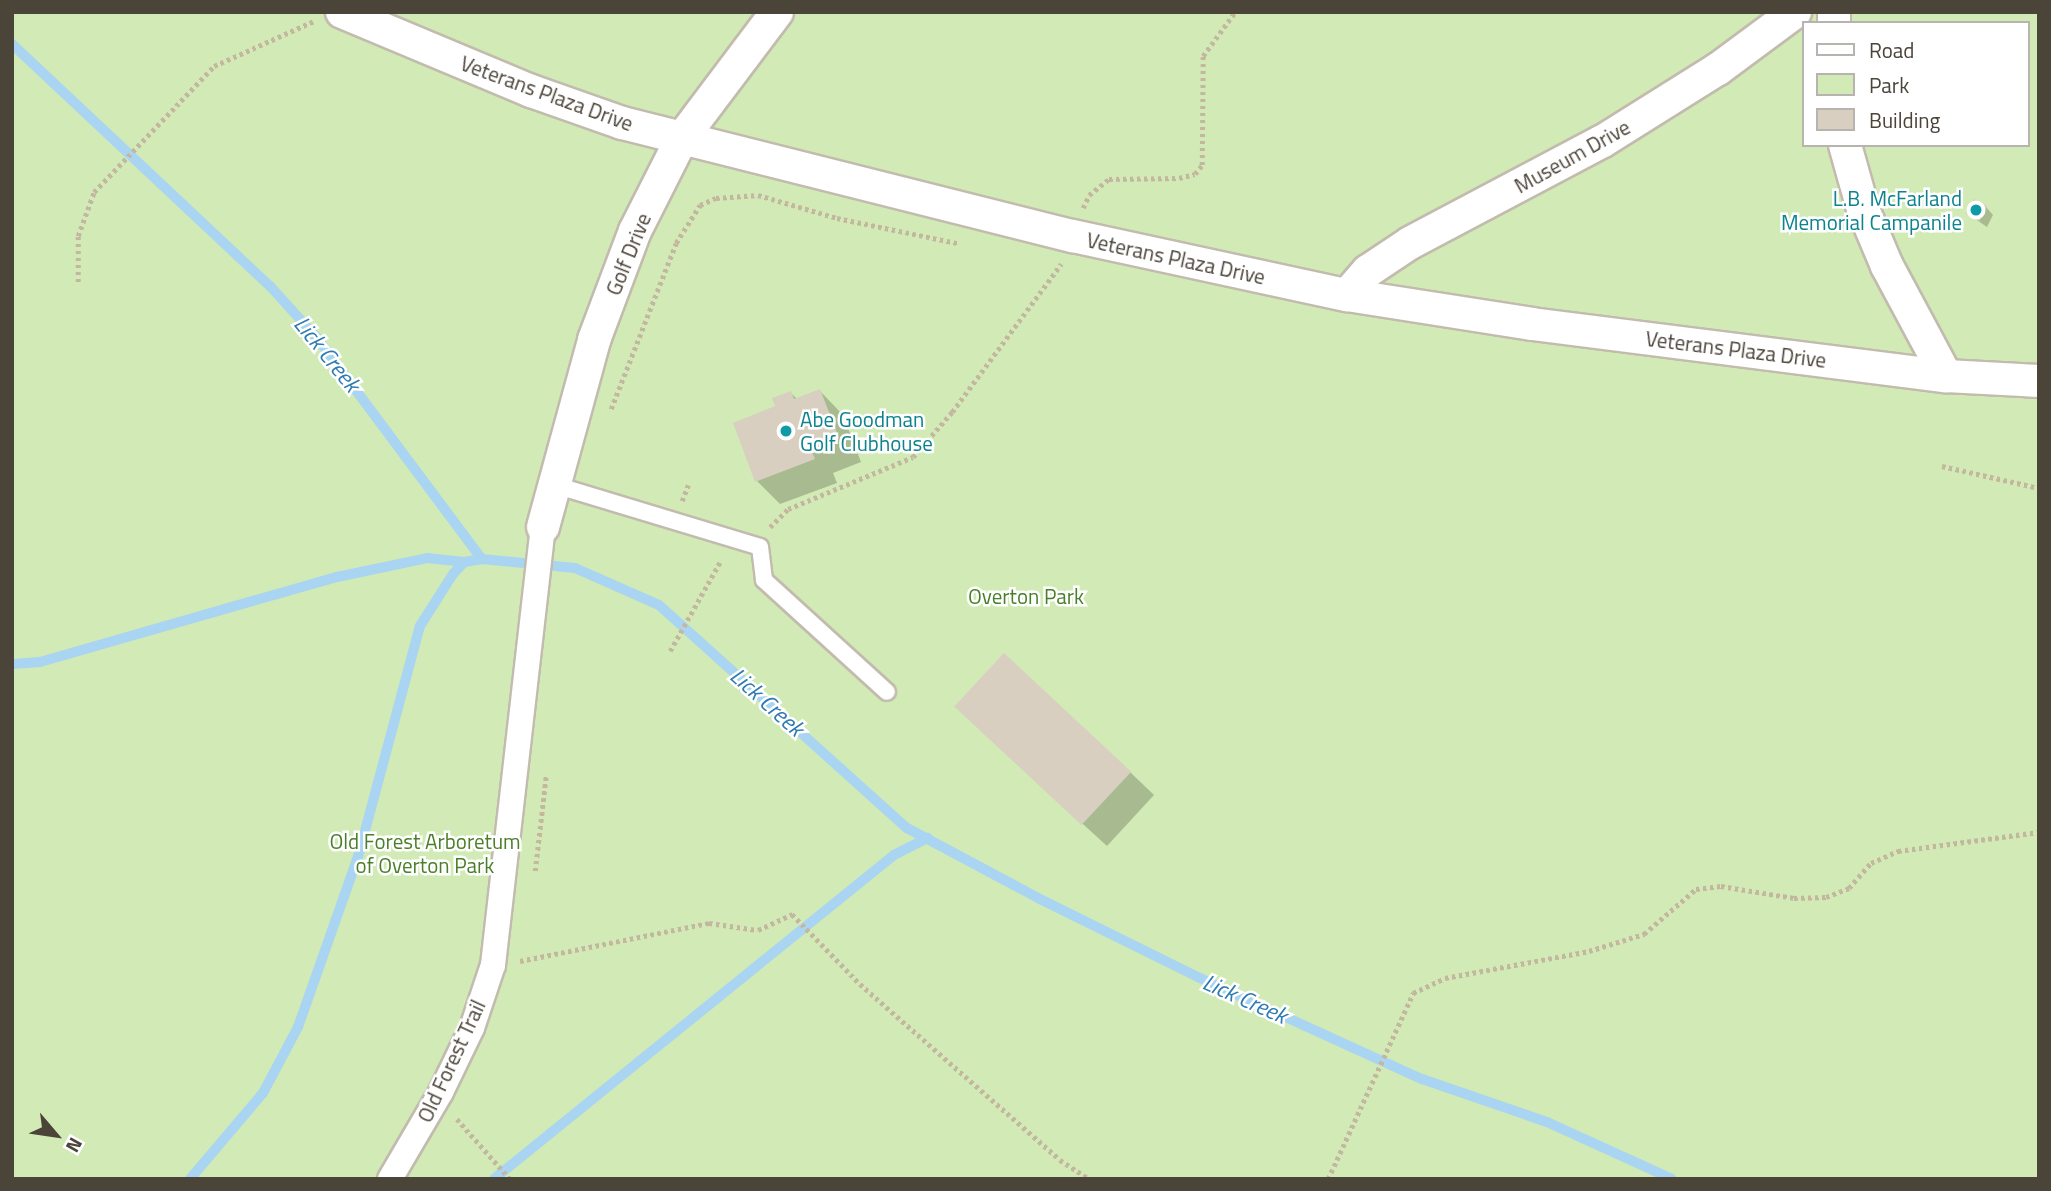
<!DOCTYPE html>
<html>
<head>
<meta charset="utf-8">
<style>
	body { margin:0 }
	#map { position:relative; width:2051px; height:1191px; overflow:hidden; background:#f6f3ec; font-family:"Titillium Web",sans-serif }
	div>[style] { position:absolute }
	.green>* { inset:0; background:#d2eab5 }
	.shadow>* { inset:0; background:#0003 }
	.stream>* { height:10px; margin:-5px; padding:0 5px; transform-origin:5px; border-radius:5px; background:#a9d4f2 }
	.building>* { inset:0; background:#d8cfc1; transform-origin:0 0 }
	.path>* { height:4.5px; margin-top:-2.25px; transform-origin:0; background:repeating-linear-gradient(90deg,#c4b79f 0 3.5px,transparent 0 7px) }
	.roads { filter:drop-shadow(2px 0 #c2bbae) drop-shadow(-2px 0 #c2bbae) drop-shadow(0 2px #c2bbae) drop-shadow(0 -2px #c2bbae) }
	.service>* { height:16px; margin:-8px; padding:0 8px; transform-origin:8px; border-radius:8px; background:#fff }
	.pedestrian>* { height:24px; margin:-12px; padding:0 12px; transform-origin:12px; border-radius:12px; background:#fff }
	.minor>* { height:32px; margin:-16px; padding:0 16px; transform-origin:16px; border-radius:16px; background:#fff }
	.dots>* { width:19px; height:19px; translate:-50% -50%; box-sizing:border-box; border:4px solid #fff; border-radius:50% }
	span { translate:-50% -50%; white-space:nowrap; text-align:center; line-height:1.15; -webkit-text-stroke:5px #fff; paint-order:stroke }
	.street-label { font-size:21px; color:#4b4439 }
	.culture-label { font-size:21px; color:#0d838f }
	.right { translate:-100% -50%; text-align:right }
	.left { translate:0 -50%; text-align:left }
	.park-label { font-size:21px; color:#4a7f2a }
	.water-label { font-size:23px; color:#2e7ab2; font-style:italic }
	.frame { position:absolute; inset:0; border:14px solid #4b4439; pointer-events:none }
	.legend { position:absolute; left:1802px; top:21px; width:228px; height:126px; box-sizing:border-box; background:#fff; border:2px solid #b7b4b0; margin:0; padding:9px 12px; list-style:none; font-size:21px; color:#4b4439 }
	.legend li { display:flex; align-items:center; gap:14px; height:35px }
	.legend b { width:35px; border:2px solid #b7b4b0 }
	.north { position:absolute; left:21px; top:1100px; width:70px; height:70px; -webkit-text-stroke:5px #fff; paint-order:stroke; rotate:119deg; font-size:19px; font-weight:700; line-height:28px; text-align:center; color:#4b4439 }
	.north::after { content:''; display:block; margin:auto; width:24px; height:32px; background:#4b4439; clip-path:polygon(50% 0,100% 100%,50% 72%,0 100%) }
</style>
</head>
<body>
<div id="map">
	<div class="green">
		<div style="clip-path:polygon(evenodd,12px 12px,2039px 12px,2039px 1179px,12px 1179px,12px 12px,1804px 23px,2028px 23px,2028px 145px,1804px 145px,1804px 23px)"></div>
	</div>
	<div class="shadow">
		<div style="clip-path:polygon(1986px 207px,1993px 215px,1987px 227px,1968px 214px)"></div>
		<div style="clip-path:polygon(820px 391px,843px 415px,861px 462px,833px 473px,837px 483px,780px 504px,757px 481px,777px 407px,791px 393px,798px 400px)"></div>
		<div style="clip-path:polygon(980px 730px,1130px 772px,1154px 795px,1107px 846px)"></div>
	</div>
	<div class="stream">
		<div style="left:12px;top:44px;width:354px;rotate:43.2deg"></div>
		<div style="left:270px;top:286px;width:70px;rotate:47.9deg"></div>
		<div style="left:317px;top:338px;width:276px;rotate:53.3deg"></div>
		<div style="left:482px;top:559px;width:93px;rotate:5.5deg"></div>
		<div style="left:575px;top:568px;width:92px;rotate:23.8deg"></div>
		<div style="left:659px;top:605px;width:334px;rotate:42deg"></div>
		<div style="left:907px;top:828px;width:151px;rotate:28.1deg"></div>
		<div style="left:1040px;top:899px;width:178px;rotate:26.3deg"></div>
		<div style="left:1200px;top:978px;width:244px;rotate:24.5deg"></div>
		<div style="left:1422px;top:1079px;width:132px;rotate:19deg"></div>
		<div style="left:1547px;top:1122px;width:137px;rotate:24.5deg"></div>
		<div style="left:12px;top:664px;width:28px;rotate:-4deg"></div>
		<div style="left:40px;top:662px;width:309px;rotate:-16deg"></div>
		<div style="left:337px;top:577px;width:92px;rotate:-11.9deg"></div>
		<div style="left:427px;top:558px;width:37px;rotate:6deg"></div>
		<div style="left:190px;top:1179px;width:113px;rotate:-49.7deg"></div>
		<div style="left:263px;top:1093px;width:75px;rotate:-62.1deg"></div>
		<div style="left:298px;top:1027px;width:180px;rotate:-70.6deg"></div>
		<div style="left:358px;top:857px;width:239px;rotate:-75deg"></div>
		<div style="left:420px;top:626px;width:62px;rotate:-57.6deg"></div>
		<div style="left:453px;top:574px;width:16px;rotate:-47deg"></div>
		<div style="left:464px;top:562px;width:18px;rotate:-9deg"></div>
		<div style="left:494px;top:1179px;width:515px;rotate:-39.01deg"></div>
		<div style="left:894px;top:855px;width:38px;rotate:-27deg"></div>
	</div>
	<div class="building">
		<div style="left:1974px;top:199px;width:15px;height:17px;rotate:28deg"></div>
		<div style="clip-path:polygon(820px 389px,839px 438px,811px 449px,815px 459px,755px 482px,733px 423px,775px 406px,772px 398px,791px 391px,794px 399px)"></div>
		<div style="left:1004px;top:653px;width:174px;height:73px;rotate:43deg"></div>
	</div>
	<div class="path">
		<div style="left:1083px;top:208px;width:14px;rotate:-65deg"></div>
		<div style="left:1089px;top:195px;width:26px;rotate:-39deg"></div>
		<div style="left:1109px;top:179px;width:70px;rotate:-0.8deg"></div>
		<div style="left:1179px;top:178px;width:16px;rotate:-14deg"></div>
		<div style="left:1195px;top:174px;width:11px;rotate:-52deg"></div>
		<div style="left:1202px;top:165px;width:109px;rotate:-89.5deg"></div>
		<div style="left:1203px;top:56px;width:54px;rotate:-54deg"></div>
		<div style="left:78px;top:282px;width:46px;rotate:-90deg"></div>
		<div style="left:78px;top:236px;width:47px;rotate:-70deg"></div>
		<div style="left:94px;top:192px;width:174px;rotate:-46.4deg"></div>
		<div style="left:214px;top:66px;width:110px;rotate:-24.2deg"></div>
		<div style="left:611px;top:409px;width:178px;rotate:-68.6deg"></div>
		<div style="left:676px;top:243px;width:45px;rotate:-57.7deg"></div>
		<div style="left:700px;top:205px;width:17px;rotate:-24deg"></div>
		<div style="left:716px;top:198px;width:42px;rotate:-4.1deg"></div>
		<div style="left:758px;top:195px;width:82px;rotate:16.2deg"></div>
		<div style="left:837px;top:218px;width:123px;rotate:11.8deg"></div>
		<div style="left:1942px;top:466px;width:99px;rotate:12.8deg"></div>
		<div style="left:682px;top:501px;width:17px;rotate:-69deg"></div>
		<div style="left:770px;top:527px;width:25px;rotate:-45deg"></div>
		<div style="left:788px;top:509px;width:135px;rotate:-22.6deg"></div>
		<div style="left:913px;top:457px;width:60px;rotate:-49.1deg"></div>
		<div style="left:952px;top:412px;width:184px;rotate:-53.6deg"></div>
		<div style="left:670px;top:651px;width:104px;rotate:-60.7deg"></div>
		<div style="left:535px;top:871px;width:96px;rotate:-83.4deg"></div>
		<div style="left:520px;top:961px;width:193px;rotate:-11.4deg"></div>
		<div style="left:709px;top:923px;width:49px;rotate:8.1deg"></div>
		<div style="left:758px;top:930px;width:38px;rotate:-25deg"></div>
		<div style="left:792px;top:914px;width:98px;rotate:45.8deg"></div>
		<div style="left:860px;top:984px;width:266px;rotate:41.3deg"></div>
		<div style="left:1060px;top:1160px;width:35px;rotate:33deg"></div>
		<div style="left:457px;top:1119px;width:80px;rotate:48.5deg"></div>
		<div style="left:1328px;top:1179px;width:205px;rotate:-65.4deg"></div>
		<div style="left:1413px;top:993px;width:35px;rotate:-25deg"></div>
		<div style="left:1445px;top:978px;width:147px;rotate:-10.6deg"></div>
		<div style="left:1589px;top:951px;width:58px;rotate:-17.2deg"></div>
		<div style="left:1644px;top:934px;width:69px;rotate:-40.9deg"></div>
		<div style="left:1696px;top:889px;width:25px;rotate:-7deg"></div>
		<div style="left:1721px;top:886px;width:74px;rotate:9.3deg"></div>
		<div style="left:1794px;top:898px;width:32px;rotate:-2deg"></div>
		<div style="left:1826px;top:897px;width:25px;rotate:-21deg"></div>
		<div style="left:1849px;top:888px;width:33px;rotate:-49deg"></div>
		<div style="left:1871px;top:863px;width:30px;rotate:-24deg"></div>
		<div style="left:1898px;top:851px;width:142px;rotate:-7.7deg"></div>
	</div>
	<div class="roads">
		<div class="service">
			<div style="left:555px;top:485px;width:214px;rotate:16.8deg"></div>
			<div style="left:760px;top:547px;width:33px;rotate:83deg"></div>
			<div style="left:764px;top:580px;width:166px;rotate:42.3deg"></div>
		</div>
		<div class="pedestrian">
			<div style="left:390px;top:1179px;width:101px;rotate:-59.6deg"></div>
			<div style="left:441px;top:1092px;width:71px;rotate:-64.2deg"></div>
			<div style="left:472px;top:1028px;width:66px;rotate:-71.6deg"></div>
			<div style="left:493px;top:965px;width:441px;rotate:-83.5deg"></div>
		</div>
		<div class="minor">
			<div style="left:342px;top:12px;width:205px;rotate:22.7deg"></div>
			<div style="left:531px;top:91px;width:96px;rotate:19.4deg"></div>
			<div style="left:622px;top:123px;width:465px;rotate:14.1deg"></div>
			<div style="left:1073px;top:236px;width:280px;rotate:12.2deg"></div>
			<div style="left:1347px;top:295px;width:187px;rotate:8.9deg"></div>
			<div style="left:1532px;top:324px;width:417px;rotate:7.2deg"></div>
			<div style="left:1946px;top:376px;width:93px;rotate:3.1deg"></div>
			<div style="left:1834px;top:12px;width:11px;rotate:90deg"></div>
			<div style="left:1845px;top:145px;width:66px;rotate:74.3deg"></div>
			<div style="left:1863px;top:209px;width:62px;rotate:67.2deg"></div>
			<div style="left:1887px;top:266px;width:125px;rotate:61.8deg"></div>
			<div style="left:1347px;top:295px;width:32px;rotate:-49deg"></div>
			<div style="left:1368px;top:271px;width:50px;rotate:-33.7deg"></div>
			<div style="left:1410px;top:243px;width:218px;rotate:-27.9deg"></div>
			<div style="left:1603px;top:141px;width:136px;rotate:-32.1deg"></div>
			<div style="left:1718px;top:69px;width:96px;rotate:-36.5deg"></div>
			<div style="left:543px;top:527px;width:194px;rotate:-74.7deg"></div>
			<div style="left:594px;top:340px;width:116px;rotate:-69.4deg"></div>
			<div style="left:635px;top:231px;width:104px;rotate:-63.2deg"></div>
			<div style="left:682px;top:138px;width:158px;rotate:-53deg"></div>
		</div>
	</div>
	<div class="dots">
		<div style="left:1976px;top:210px;background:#0f9aa8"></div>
		<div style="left:786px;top:431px;background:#0f9aa8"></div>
	</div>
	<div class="street-label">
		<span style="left:547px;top:93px;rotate:20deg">Veterans Plaza Drive</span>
		<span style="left:1572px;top:156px;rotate:-29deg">Museum Drive</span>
		<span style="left:628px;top:254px;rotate:-68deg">Golf Drive</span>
		<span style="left:1176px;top:258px;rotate:12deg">Veterans Plaza Drive</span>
		<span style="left:1736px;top:349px;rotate:7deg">Veterans Plaza Drive</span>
		<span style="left:451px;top:1061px;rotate:-65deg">Old Forest Trail</span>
	</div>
	<div class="culture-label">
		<span class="right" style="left:1962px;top:210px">L.B. McFarland<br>Memorial Campanile</span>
		<span class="left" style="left:800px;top:431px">Abe Goodman<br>Golf Clubhouse</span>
	</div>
	<div class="park-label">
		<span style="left:1026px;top:596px">Overton Park</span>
		<span style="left:425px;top:853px">Old Forest Arboretum<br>of Overton Park</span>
	</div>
	<div class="water-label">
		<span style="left:327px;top:354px;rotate:51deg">Lick Creek</span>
		<span style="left:767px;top:702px;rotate:42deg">Lick Creek</span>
		<span style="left:1245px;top:999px;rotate:24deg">Lick Creek</span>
	</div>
	<div class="frame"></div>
	<ul class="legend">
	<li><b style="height:9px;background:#fff"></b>Road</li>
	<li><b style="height:19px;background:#d2eab5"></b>Park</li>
	<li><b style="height:19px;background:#d8cfc1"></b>Building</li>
	</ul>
	<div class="north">N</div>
</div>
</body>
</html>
